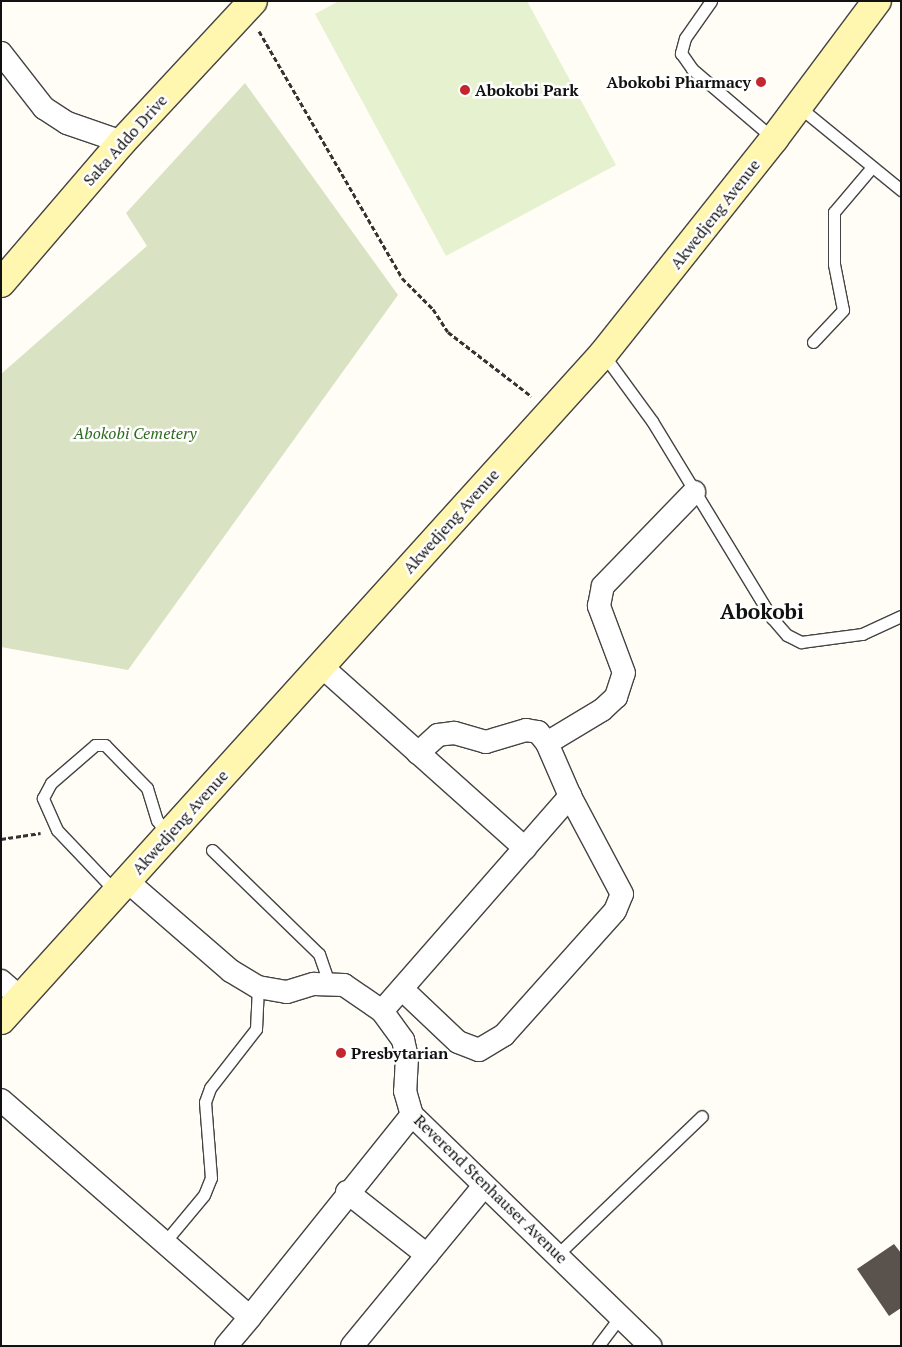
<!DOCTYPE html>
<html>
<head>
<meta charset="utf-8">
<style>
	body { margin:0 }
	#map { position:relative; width:902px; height:1347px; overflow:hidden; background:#fffdf5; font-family:"PT Serif",serif }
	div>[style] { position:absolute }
	.cemetery>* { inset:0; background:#d9e3c4 }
	.pitch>* { inset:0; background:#e6f2cf }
	.building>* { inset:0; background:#5a524d }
	.path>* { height:3px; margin-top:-1.5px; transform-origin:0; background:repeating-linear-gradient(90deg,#333 0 5px,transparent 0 7.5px) }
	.roads { filter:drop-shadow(1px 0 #444) drop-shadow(-1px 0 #444) drop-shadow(0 1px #444) drop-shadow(0 -1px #444) }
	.lane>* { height:11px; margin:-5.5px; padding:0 5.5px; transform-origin:5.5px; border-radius:5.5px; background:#fff }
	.street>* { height:22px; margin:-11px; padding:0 11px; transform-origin:11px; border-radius:11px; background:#fff }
	.secondary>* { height:28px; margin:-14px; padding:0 14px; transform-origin:14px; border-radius:14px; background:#fff6b0 }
	.dots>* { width:14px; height:14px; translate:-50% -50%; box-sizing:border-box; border:2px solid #fff; border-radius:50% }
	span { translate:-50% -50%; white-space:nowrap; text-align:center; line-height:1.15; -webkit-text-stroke:5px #fff; paint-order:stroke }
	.poi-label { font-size:16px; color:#111; font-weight:700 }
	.right { translate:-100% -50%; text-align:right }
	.left { translate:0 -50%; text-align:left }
	.street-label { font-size:16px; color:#111 }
	.park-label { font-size:16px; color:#2f6b1f; font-style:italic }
	.district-label { font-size:21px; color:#111; font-weight:700 }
	.frame { position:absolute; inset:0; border:2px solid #111; pointer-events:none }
</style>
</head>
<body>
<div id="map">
	<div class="cemetery">
		<div style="clip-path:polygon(245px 83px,398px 295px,128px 670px,1px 647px,1px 374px,147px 246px,126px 213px)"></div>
	</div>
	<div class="pitch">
		<div style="clip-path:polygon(339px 1px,527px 1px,616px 165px,446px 256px,315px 14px)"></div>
	</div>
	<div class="building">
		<div style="clip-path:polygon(894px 1244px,901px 1253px,901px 1308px,889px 1316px,857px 1269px)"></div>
	</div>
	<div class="path">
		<div style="left:259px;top:31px;width:285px;rotate:59.9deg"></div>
		<div style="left:402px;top:278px;width:44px;rotate:45deg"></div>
		<div style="left:433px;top:309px;width:27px;rotate:57deg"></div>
		<div style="left:448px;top:332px;width:105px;rotate:37.6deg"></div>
		<div style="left:1px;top:839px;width:40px;rotate:-8.5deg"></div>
	</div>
	<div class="roads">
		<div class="lane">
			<div style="left:711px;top:1px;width:45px;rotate:125.1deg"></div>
			<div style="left:685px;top:38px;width:16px;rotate:105deg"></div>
			<div style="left:681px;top:53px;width:19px;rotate:55deg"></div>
			<div style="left:692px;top:69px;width:108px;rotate:40.5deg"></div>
			<div style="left:798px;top:106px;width:133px;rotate:39.2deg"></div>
			<div style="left:813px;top:342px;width:44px;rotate:-46.8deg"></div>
			<div style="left:843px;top:310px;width:47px;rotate:-101.1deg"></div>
			<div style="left:834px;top:264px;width:52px;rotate:-90deg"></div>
			<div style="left:834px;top:212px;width:59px;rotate:-49.8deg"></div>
			<div style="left:603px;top:354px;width:83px;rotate:53.8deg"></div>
			<div style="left:652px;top:421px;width:231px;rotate:58.7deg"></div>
			<div style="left:772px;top:618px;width:23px;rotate:49deg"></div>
			<div style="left:787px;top:635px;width:16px;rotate:27deg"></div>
			<div style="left:801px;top:642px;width:62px;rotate:-7.5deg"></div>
			<div style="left:862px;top:634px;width:43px;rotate:-24.8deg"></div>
			<div style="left:212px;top:850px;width:149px;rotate:44.2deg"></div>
			<div style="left:319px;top:954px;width:31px;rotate:71deg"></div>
			<div style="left:117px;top:893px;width:87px;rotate:-133.6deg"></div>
			<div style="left:57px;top:830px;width:35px;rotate:-114deg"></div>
			<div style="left:43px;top:798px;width:17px;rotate:-62deg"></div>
			<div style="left:51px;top:783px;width:58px;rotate:-40.8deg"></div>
			<div style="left:95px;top:745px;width:10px"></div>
			<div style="left:105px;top:745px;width:60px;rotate:45.7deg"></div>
			<div style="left:147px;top:788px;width:34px;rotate:73deg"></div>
			<div style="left:157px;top:820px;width:18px;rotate:56deg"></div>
			<div style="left:164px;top:1243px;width:62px;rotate:-50.2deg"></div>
			<div style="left:204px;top:1195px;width:18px;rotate:-68deg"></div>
			<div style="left:211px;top:1178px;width:76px;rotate:-94.5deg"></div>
			<div style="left:205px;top:1102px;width:15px;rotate:-70deg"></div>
			<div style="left:210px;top:1088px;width:75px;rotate:-52.1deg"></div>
			<div style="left:256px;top:1029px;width:42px;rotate:-87.3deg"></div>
			<div style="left:558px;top:1254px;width:199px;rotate:-43.8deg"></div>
			<div style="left:598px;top:1346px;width:36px;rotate:-53deg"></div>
		</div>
		<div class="street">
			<div style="left:1px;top:53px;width:70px;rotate:52deg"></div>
			<div style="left:44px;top:108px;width:27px;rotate:33deg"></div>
			<div style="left:67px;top:123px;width:58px;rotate:19.1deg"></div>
			<div style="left:320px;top:665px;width:275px;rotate:41.8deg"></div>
			<div style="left:547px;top:743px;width:64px;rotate:-31deg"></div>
			<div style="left:602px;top:710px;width:19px;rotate:-43deg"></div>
			<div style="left:616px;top:697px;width:25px;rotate:-72deg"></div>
			<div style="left:624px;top:673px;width:72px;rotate:-110.5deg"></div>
			<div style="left:599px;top:606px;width:20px;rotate:-79deg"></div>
			<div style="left:603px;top:586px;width:131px;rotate:-45.9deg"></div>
			<div style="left:127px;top:881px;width:138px;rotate:40.9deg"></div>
			<div style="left:231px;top:971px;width:31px;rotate:31deg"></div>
			<div style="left:258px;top:987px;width:29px;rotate:10deg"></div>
			<div style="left:287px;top:992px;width:28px;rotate:-17deg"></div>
			<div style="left:314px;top:984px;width:30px;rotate:2deg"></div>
			<div style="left:344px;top:985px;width:46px;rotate:34.4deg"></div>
			<div style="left:382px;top:1011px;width:36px;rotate:54deg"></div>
			<div style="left:403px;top:1040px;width:17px;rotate:77deg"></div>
			<div style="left:407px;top:1057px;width:34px;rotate:93deg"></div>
			<div style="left:405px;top:1091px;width:25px;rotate:74deg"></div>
			<div style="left:412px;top:1115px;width:332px;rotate:44.1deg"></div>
			<div style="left:1px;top:981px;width:28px;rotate:41deg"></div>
			<div style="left:402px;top:989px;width:77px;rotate:43.4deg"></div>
			<div style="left:458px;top:1042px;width:22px;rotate:21deg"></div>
			<div style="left:479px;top:1050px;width:29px;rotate:-31deg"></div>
			<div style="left:504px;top:1035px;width:166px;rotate:-48.2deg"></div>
			<div style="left:615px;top:911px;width:18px;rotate:-68deg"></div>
			<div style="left:622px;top:894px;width:111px;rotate:-118deg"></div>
			<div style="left:382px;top:1011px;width:286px;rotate:-48.8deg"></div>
			<div style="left:570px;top:796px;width:58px;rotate:-113.5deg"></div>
			<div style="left:547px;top:743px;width:14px;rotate:-129deg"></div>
			<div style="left:538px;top:732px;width:12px;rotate:-171deg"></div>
			<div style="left:526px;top:730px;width:42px;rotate:163.3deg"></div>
			<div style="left:486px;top:742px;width:33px;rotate:-164deg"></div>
			<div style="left:454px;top:733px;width:16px;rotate:173deg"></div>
			<div style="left:438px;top:735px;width:27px;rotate:138deg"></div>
			<div style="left:1px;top:1100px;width:330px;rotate:41.1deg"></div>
			<div style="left:250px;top:1317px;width:259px;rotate:-51.3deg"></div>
			<div style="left:347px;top:1192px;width:102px;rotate:38.2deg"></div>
			<div style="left:226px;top:1346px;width:38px;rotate:-50deg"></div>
			<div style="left:352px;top:1346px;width:207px;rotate:-50.5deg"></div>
		</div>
		<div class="secondary">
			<div style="left:1px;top:283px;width:186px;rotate:-49.4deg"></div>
			<div style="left:122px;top:142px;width:192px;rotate:-47.1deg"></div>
			<div style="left:1px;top:1020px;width:898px;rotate:-47.89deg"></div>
			<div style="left:603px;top:354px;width:275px;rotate:-51.5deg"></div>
			<div style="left:774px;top:139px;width:172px;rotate:-53.3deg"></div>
		</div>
	</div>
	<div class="dots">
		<div style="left:761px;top:82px;background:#c4262e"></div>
		<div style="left:465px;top:90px;background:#c4262e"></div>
		<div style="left:341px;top:1053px;background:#c4262e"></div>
	</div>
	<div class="poi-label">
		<span class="right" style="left:751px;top:82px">Abokobi Pharmacy</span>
		<span class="left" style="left:475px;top:90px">Abokobi Park</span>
		<span class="left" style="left:351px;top:1053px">Presbytarian</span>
	</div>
	<div class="street-label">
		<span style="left:125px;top:140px;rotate:-48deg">Saka Addo Drive</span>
		<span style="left:715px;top:214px;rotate:-52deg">Akwedjeng Avenue</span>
		<span style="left:451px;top:521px;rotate:-48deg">Akwedjeng Avenue</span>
		<span style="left:180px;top:822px;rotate:-48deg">Akwedjeng Avenue</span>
		<span style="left:491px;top:1189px;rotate:44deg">Reverend Stenhauser Avenue</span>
	</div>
	<div class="park-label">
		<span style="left:135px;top:433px">Abokobi Cemetery</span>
	</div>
	<div class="district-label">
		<span style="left:762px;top:611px">Abokobi</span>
	</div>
	<div class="frame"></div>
</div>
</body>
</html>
